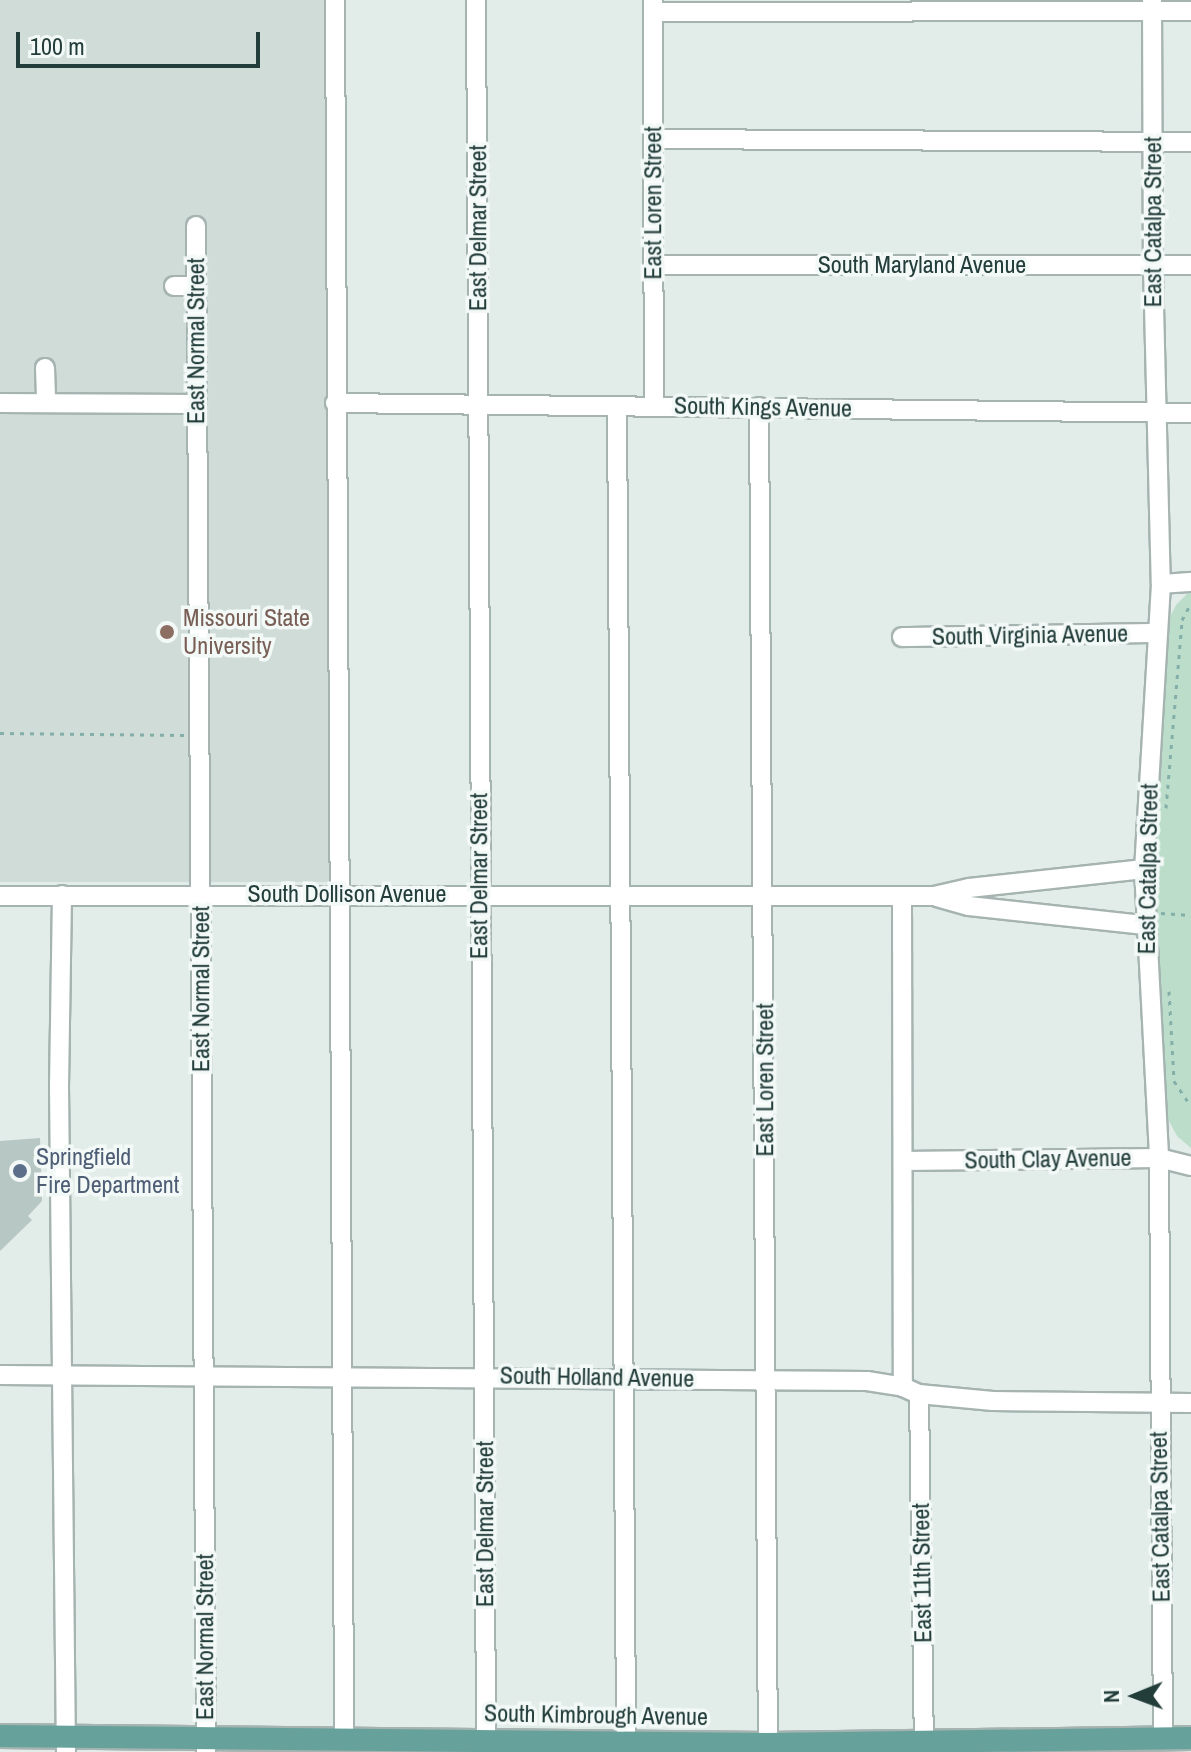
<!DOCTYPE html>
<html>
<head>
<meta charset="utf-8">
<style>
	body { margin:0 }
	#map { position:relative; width:1191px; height:1752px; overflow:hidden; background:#e2ece9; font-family:"Archivo Narrow",sans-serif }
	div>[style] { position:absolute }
	.built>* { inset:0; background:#d0dcd8; transform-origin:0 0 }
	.green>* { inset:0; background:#bbddca }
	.building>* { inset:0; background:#b7c7c3 }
	.path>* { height:3px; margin-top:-1.5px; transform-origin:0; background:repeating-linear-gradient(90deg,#83afa8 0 4px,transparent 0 10px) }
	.roads { filter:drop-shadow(2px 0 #a5b4b1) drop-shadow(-2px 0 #a5b4b1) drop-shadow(0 2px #a5b4b1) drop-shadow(0 -2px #a5b4b1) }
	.minor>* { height:18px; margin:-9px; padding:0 9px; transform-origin:9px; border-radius:9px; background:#fff }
	.major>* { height:22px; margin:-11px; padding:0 11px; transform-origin:11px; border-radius:11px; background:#67a19b }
	.dots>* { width:22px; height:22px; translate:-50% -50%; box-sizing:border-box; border:4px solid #f3f9f7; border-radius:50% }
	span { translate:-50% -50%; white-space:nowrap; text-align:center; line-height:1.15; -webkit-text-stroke:7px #f3f9f7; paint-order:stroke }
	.street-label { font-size:24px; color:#223d3a }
	.education-label { font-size:24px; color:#785e54 }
	.left { translate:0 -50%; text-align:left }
	.service-label { font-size:24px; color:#4e5e75 }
	.north { position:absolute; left:1095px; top:1656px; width:80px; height:80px; -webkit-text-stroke:6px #f3f9f7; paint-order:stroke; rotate:269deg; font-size:22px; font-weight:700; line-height:32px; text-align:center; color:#223d3a }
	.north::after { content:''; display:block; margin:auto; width:28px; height:36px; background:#223d3a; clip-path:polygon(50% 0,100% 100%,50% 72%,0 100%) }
	.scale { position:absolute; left:16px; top:32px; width:244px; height:36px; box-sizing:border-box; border:4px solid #223d3a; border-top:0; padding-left:10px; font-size:24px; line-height:28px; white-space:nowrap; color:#223d3a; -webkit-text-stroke:6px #f3f9f7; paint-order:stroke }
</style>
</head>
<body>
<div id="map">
	<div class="built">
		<div style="left:0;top:0;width:329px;height:882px"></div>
	</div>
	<div class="green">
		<div style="clip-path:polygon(1191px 590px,1191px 1148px,1177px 1136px,1168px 1119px,1165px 1100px,1151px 900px,1169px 619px,1176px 605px)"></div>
	</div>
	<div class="building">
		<div style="clip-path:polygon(40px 1138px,42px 1201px,28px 1216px,32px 1220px,0 1251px,0 1141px)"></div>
	</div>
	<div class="path">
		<div style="left:0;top:733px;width:184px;rotate:0.6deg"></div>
		<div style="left:1166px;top:808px;width:189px;rotate:-85.1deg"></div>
		<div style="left:1182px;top:620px;width:19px;rotate:-62deg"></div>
		<div style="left:1161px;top:913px;width:30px;rotate:4deg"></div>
		<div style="left:1169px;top:991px;width:90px;rotate:86.8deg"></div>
		<div style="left:1174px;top:1081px;width:30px;rotate:56deg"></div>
	</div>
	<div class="roads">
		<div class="minor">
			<div style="left:335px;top:0;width:1738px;rotate:89.7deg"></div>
			<div style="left:476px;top:0;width:1752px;rotate:89.67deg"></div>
			<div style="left:1152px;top:0;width:265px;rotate:89.8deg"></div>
			<div style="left:1153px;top:265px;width:319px;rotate:88.6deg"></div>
			<div style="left:1161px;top:584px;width:286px;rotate:93.4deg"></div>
			<div style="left:1144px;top:869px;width:289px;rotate:87deg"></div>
			<div style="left:1159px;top:1158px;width:581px;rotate:89.61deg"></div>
			<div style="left:653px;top:1px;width:405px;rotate:89.9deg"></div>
			<div style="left:653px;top:12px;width:538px;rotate:-0.11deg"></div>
			<div style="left:653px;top:139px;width:538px;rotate:0.32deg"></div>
			<div style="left:196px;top:226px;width:1526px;rotate:89.62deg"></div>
			<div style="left:654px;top:265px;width:537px"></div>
			<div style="left:174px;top:286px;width:22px"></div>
			<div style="left:45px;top:368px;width:35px;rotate:88deg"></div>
			<div style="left:0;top:403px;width:196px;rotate:0.3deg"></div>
			<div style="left:335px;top:403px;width:856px;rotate:0.67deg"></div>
			<div style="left:617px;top:406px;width:1335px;rotate:89.61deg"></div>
			<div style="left:759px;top:407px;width:1345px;rotate:89.62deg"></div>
			<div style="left:1161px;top:584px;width:30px;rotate:-4deg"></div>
			<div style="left:902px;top:637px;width:255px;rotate:-0.9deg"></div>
			<div style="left:62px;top:895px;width:192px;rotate:90.9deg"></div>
			<div style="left:59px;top:1087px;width:665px;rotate:89.4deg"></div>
			<div style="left:0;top:896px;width:934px"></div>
			<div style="left:934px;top:896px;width:36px;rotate:-13deg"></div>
			<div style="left:969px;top:888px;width:176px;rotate:-6.2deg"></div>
			<div style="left:902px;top:896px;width:491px;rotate:89.9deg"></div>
			<div style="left:937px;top:897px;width:33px;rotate:16deg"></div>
			<div style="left:969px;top:906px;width:177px;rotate:6.2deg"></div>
			<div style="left:904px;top:1161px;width:255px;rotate:-0.7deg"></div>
			<div style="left:1159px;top:1158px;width:33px;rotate:14deg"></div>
			<div style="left:0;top:1375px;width:867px;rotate:0.4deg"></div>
			<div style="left:867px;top:1381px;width:36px;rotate:9deg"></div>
			<div style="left:903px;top:1387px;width:17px;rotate:24deg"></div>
			<div style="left:919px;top:1394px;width:74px;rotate:5.4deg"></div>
			<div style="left:993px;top:1401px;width:198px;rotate:0.6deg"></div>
			<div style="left:919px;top:1394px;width:358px;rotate:89.2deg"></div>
		</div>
		<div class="major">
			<div style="left:0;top:1736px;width:768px;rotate:0.6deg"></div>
			<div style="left:768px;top:1744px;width:423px;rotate:-0.8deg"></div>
		</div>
	</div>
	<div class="dots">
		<div style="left:167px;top:632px;background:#8d6e63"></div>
		<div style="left:20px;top:1171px;background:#5c6f8a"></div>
	</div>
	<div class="street-label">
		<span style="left:653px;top:203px;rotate:-90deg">East Loren Street</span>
		<span style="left:1153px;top:222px;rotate:-90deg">East Catalpa Street</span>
		<span style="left:478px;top:228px;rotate:-90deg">East Delmar Street</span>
		<span style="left:922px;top:265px">South Maryland Avenue</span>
		<span style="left:196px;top:341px;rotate:-90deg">East Normal Street</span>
		<span style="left:763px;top:407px;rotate:1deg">South Kings Avenue</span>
		<span style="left:1030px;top:635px;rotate:-1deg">South Virginia Avenue</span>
		<span style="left:1148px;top:869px;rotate:-89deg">East Catalpa Street</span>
		<span style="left:479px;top:876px;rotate:-90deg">East Delmar Street</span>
		<span style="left:347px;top:894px">South Dollison Avenue</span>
		<span style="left:201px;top:989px;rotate:-90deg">East Normal Street</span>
		<span style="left:765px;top:1080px;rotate:-90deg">East Loren Street</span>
		<span style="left:1048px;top:1159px;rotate:-1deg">South Clay Avenue</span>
		<span style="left:597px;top:1377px;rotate:1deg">South Holland Avenue</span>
		<span style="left:1160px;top:1517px;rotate:-91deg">East Catalpa Street</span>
		<span style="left:485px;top:1524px;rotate:-90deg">East Delmar Street</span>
		<span style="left:922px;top:1573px;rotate:-91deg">East 11th Street</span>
		<span style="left:205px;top:1637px;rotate:-90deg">East Normal Street</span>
		<span style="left:596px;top:1715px;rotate:1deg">South Kimbrough Avenue</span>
	</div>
	<div class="education-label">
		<span class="left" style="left:183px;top:632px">Missouri State<br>University</span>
	</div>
	<div class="service-label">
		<span class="left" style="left:36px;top:1171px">Springfield<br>Fire Department</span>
	</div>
	<div class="north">N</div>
	<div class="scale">100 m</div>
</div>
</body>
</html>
